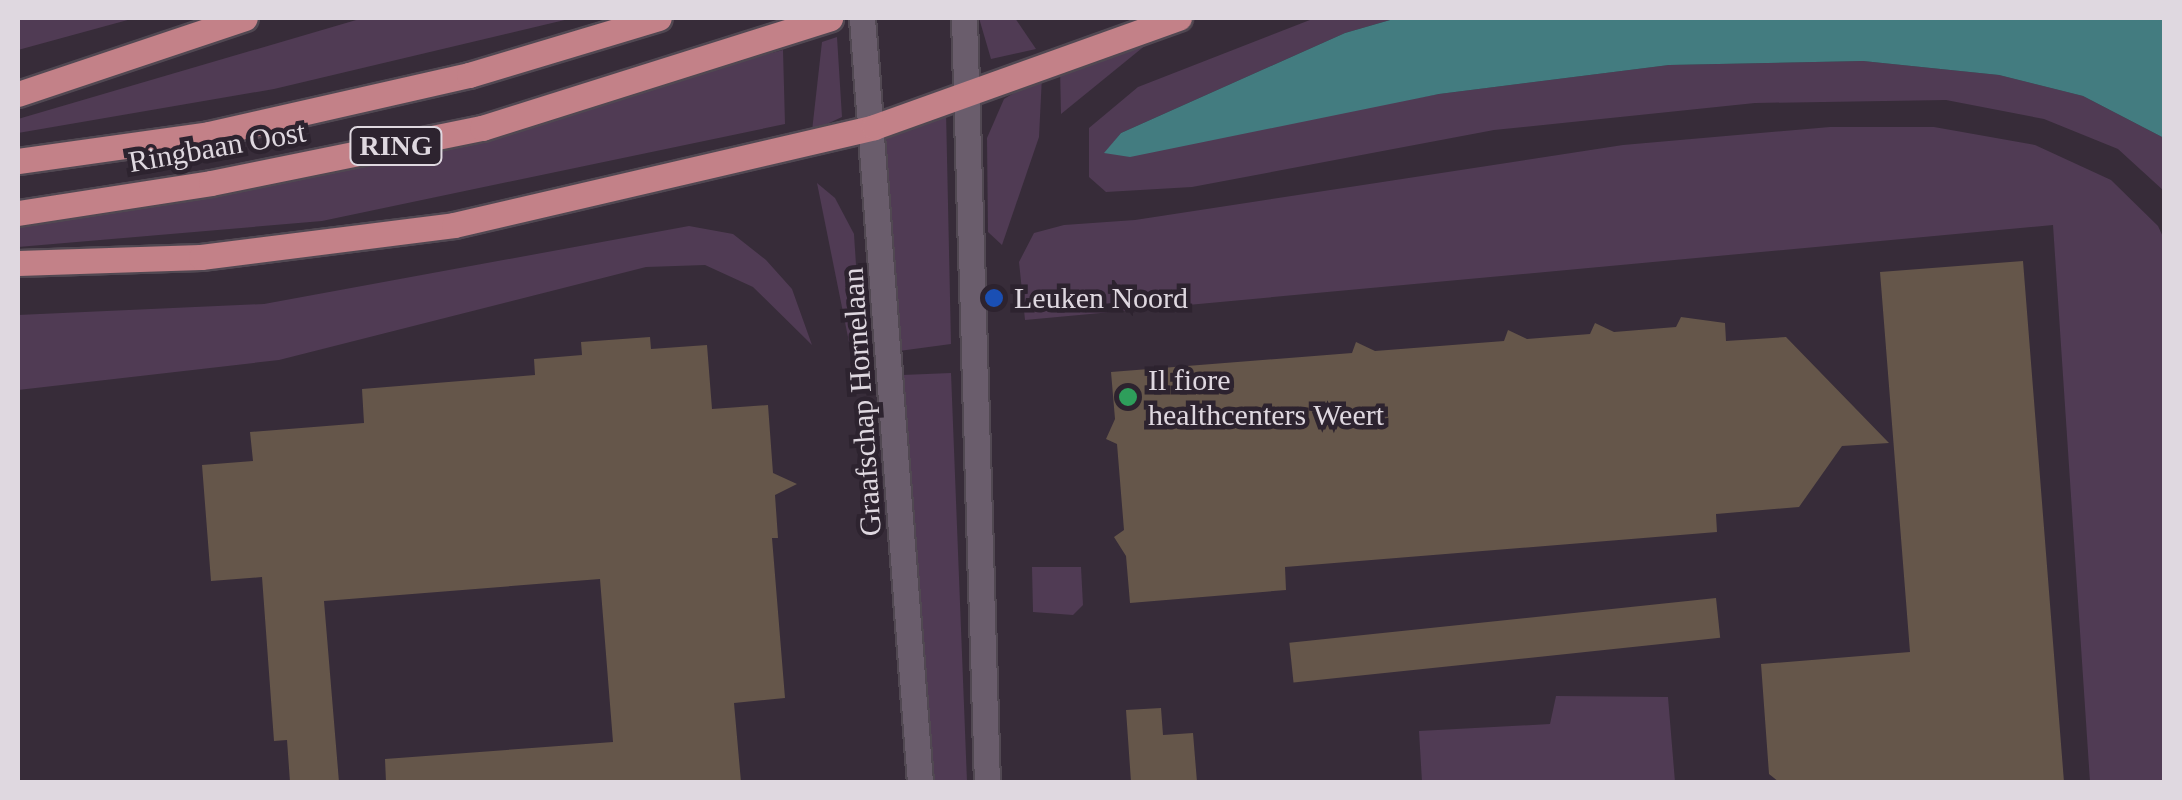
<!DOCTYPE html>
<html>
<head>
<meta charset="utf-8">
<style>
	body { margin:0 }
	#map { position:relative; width:2182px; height:800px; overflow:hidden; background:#372c39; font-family:"Times New Roman",serif }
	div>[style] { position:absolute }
	.green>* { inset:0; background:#503b54 }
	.water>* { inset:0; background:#437c80 }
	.building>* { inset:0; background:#65564a; transform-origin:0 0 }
	.roads { filter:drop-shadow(2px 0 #514852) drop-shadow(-2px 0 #514852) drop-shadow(0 2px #514852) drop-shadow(0 -2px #514852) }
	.tertiary>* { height:25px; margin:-12.5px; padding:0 12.5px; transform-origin:12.5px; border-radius:12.5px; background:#6a5d6c }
	.primary>* { height:25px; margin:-12.5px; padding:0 12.5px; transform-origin:12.5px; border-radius:12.5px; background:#c38188 }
	.dots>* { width:28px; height:28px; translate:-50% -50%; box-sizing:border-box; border:5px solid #2d232f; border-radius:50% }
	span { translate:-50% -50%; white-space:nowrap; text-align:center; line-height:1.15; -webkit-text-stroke:9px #2d232f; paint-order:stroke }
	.shield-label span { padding:2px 8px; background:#2d232f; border:2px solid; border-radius:8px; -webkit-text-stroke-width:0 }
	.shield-label { font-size:28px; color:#dfd8e0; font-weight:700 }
	.street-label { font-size:30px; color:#dfd8e0 }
	.poi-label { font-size:30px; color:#dfd8e0 }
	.left { translate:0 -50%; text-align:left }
	.frame { position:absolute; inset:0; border:20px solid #dfd8e0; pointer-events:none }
</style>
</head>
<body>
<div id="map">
	<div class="green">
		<div style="clip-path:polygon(18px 18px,135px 18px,18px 50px)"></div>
		<div style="clip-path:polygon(363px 18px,573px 18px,274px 89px,18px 133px,18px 119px)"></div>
		<div style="clip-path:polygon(979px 18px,1015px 18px,1036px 49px,991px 59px)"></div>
		<div style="clip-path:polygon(1315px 18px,1397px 18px,1345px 33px,1121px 133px,1105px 153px,1439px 94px,1669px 65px,1863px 61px,1999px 75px,2083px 96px,2164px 138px,2164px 191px,2118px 149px,2044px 119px,1946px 100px,1755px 103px,1494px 130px,1192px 187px,1106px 192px,1089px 177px,1089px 128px,1138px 87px)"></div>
		<div style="clip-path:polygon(1163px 31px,1061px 114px,1060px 67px)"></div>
		<div style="clip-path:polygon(837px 37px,842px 117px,812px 131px,822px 42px)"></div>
		<div style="clip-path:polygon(783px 50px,785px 124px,322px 221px,18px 247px,18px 225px,357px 162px)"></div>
		<div style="clip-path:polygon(1042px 76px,1039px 137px,1002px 245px,988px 232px,987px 138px,1004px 99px)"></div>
		<div style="clip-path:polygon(946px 111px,951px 344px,899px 351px,884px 135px)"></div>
		<div style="clip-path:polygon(1830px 127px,1934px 127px,2035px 145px,2111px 180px,2158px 226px,2164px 239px,2164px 782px,2090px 782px,2053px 225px,1025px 320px,1019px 262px,1034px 233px,1064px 225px,1135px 220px,1623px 145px)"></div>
		<div style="clip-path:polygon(817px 183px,835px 198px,854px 234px,861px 342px,849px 342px)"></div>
		<div style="clip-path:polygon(689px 226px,733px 234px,766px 260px,792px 289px,812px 345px,753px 287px,705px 265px,646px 267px,279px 360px,18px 390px,18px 315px,264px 304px)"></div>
		<div style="clip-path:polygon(951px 373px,967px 782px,934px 782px,902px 375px)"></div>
		<div style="clip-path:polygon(1032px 567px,1081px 567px,1083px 605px,1073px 615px,1033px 612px)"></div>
		<div style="clip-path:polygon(1556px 696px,1668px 697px,1675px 782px,1422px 782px,1419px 731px,1550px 724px)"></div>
	</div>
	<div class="water">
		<div style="clip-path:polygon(1397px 18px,2164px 18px,2164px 138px,2083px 96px,1999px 75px,1863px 61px,1669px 65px,1439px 94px,1130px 157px,1104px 153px,1121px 133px,1345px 33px)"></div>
	</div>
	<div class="building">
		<div style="clip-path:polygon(2023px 261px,2064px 782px,1779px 782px,1769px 774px,1761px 664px,1910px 652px,1880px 272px)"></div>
		<div style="clip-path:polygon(1681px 317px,1725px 323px,1726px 341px,1786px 337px,1889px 443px,1842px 446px,1799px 507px,1716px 514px,1717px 532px,1285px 567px,1286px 590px,1130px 603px,1126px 556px,1114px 537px,1124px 530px,1117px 444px,1106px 439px,1115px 419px,1111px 372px,1352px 353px,1356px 342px,1375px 351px,1504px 341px,1508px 330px,1527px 339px,1590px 334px,1595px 323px,1614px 332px,1676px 327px)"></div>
		<div style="clip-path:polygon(650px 337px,651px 349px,707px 345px,712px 409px,768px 405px,773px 473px,797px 484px,775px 495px,778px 538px,772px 538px,785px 698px,734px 703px,741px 782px,386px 782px,385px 759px,613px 742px,600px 579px,324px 601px,339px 782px,290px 782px,287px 740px,274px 741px,262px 577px,211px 581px,202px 465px,253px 461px,250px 432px,364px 423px,362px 389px,535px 375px,534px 359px,582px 355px,581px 342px)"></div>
		<div style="left:1716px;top:598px;width:40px;height:429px;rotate:84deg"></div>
		<div style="clip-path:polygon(1161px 708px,1163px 735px,1193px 733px,1197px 782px,1131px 782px,1126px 710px)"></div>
	</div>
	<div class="roads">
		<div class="tertiary">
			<div style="left:862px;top:18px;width:766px;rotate:85.66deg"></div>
			<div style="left:964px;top:18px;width:764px;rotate:88.28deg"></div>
		</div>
		<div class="primary">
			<div style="left:18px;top:94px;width:239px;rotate:-18.5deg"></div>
			<div style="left:18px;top:161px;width:193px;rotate:-8deg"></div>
			<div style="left:209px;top:134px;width:267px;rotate:-12.8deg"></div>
			<div style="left:469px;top:75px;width:198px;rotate:-16.7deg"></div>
			<div style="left:18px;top:213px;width:195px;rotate:-8.8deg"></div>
			<div style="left:211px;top:183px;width:277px;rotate:-11.5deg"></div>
			<div style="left:482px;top:128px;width:365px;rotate:-17.5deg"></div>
			<div style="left:18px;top:263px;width:183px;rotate:-1.9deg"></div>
			<div style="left:201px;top:257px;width:255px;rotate:-7.2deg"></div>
			<div style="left:454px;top:225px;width:431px;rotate:-13.1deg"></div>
			<div style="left:874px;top:127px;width:324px;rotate:-19.7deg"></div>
		</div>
	</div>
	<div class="dots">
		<div style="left:994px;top:298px;background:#1a4fb4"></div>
		<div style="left:1128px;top:397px;background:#2e9e5b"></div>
	</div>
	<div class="shield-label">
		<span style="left:396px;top:146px">RING</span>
	</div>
	<div class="street-label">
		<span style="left:217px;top:147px;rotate:-10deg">Ringbaan Oost</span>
		<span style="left:862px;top:402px;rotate:-94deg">Graafschap Hornelaan</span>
	</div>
	<div class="poi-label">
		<span class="left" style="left:1014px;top:298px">Leuken Noord</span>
		<span class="left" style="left:1148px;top:397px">Il fiore<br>healthcenters Weert</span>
	</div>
	<div class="frame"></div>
</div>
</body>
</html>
